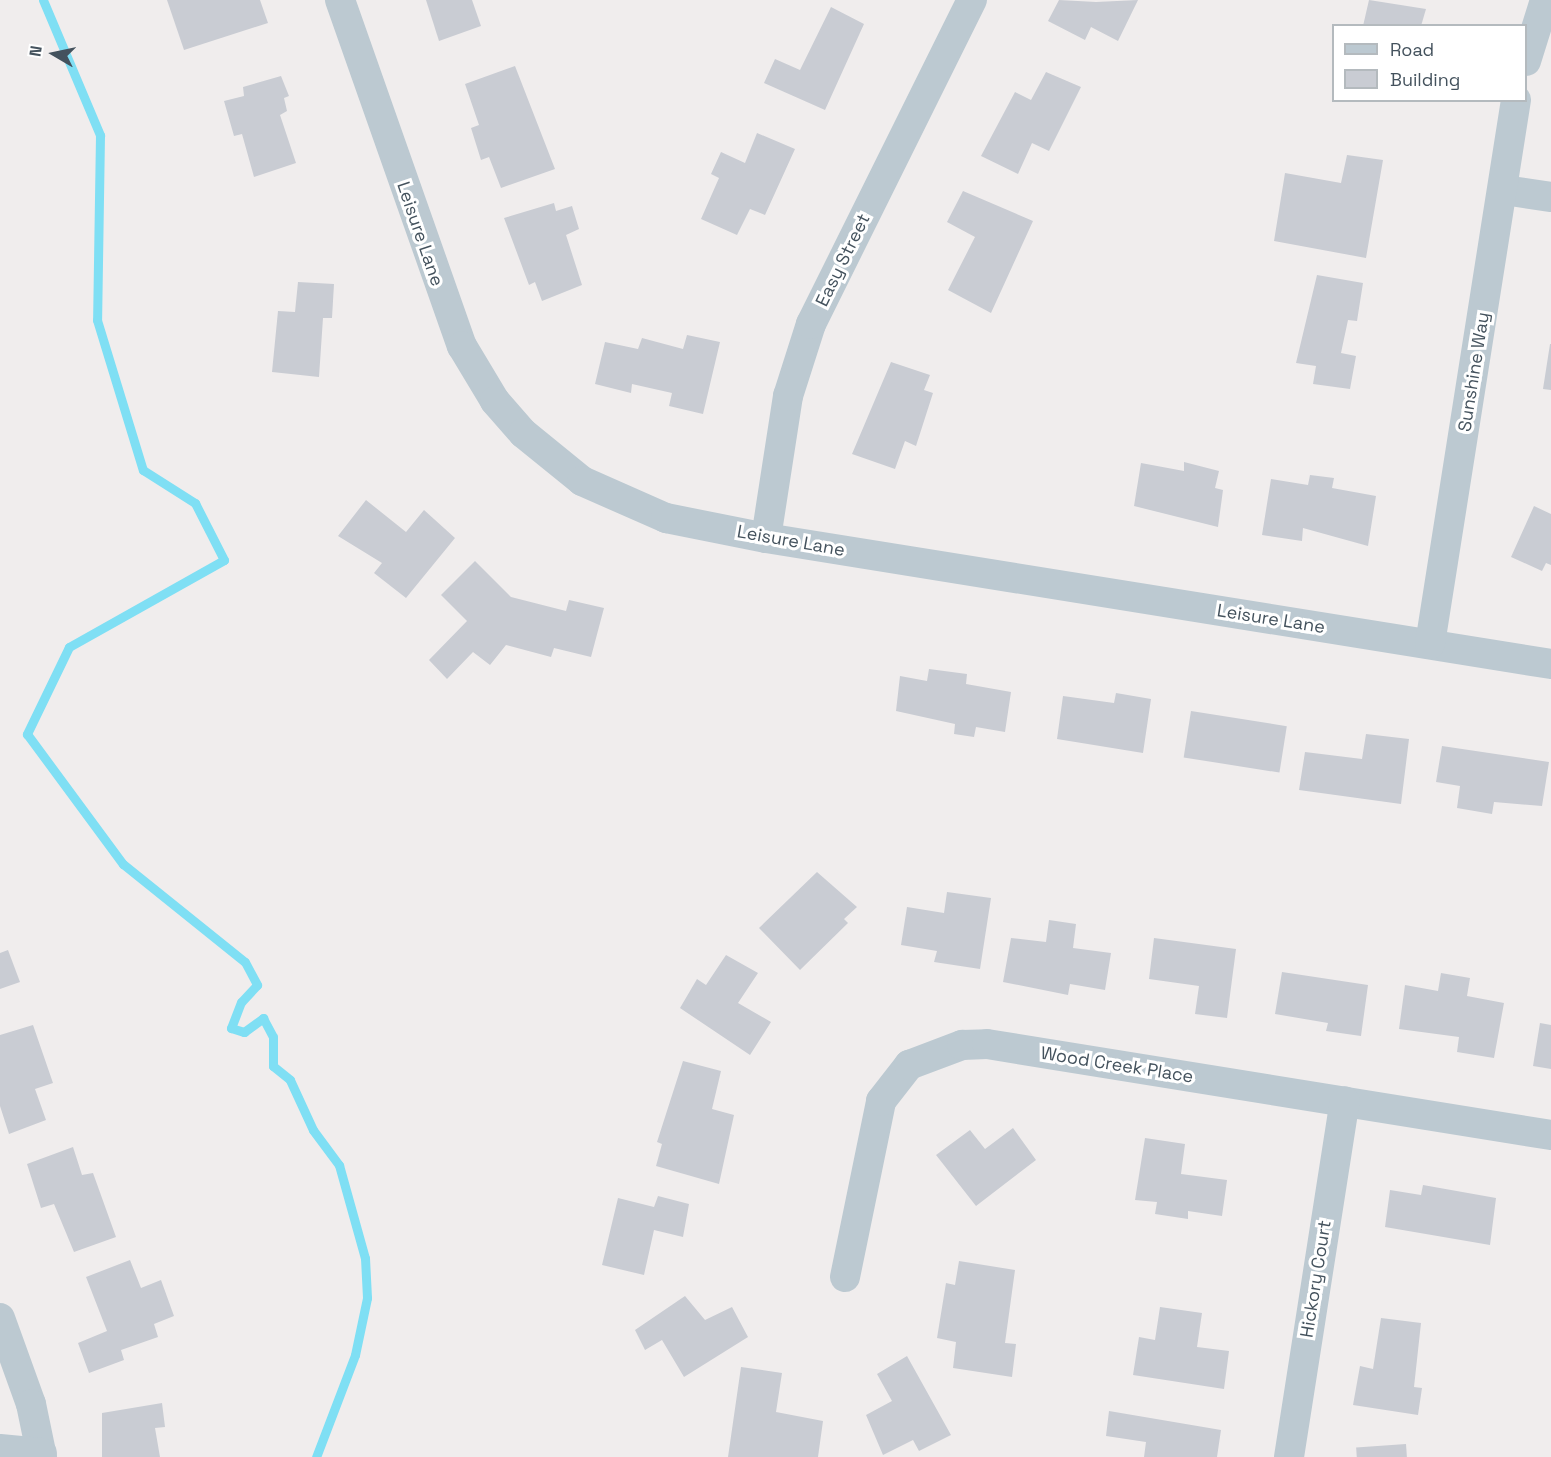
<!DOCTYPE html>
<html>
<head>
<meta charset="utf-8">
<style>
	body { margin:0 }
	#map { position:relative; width:1551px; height:1457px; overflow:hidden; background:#f0eded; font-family:"Space Grotesk",sans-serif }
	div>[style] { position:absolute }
	.stream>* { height:9px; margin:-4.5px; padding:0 4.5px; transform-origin:4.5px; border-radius:4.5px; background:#7fdff4 }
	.building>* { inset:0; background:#c9ccd3; transform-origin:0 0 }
	.street>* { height:30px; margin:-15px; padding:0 15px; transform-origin:15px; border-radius:15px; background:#bcc9d1 }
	span { translate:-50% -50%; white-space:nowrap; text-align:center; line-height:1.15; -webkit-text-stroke:6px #fff; paint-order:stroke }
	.street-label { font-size:18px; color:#44525d }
	.legend { position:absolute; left:1332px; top:24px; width:195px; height:78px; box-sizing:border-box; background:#fff; border:2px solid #b4babe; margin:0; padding:8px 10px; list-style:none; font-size:18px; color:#44525d }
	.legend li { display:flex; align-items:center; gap:12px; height:30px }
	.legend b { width:30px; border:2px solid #b4babe }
	.north { position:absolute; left:24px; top:24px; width:60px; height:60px; -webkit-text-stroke:4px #fff; paint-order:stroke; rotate:279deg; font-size:16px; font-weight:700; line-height:24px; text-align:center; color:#44525d }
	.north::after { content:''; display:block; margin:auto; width:21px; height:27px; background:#44525d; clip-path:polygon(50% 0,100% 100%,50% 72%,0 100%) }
</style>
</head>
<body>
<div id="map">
	<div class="stream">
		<div style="left:43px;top:0;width:147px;rotate:67.1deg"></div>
		<div style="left:100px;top:135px;width:185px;rotate:90.9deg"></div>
		<div style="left:97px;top:320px;width:157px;rotate:73deg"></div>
		<div style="left:143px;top:470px;width:62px;rotate:32.4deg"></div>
		<div style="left:195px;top:503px;width:64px;rotate:63deg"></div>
		<div style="left:224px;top:560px;width:178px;rotate:150.7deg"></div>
		<div style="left:69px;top:647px;width:97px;rotate:115.8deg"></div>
		<div style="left:27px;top:734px;width:162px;rotate:53.6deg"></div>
		<div style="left:123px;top:864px;width:156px;rotate:38.8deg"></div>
		<div style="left:245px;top:962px;width:26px;rotate:62deg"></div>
		<div style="left:257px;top:985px;width:23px;rotate:133deg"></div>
		<div style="left:241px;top:1002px;width:28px;rotate:111deg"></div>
		<div style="left:231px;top:1028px;width:14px;rotate:17deg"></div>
		<div style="left:244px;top:1032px;width:24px;rotate:-36deg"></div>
		<div style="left:263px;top:1018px;width:21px;rotate:62deg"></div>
		<div style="left:273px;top:1037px;width:29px;rotate:90deg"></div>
		<div style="left:273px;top:1066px;width:22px;rotate:39deg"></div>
		<div style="left:290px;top:1080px;width:55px;rotate:65.3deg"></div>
		<div style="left:313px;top:1130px;width:44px;rotate:53.4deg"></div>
		<div style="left:339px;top:1165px;width:97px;rotate:74.4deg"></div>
		<div style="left:365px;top:1258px;width:40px;rotate:87.1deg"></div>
		<div style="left:367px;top:1298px;width:58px;rotate:101.9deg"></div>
		<div style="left:355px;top:1355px;width:109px;rotate:110.9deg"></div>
	</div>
	<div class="building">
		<div style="clip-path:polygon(167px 0,260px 0,268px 23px,184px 50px)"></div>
		<div style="clip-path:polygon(426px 0,472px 0,481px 26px,439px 41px)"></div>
		<div style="clip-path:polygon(1059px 0,1096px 2px,1138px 0,1118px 41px,1091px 27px,1085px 40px,1048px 21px)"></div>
		<div style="clip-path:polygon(1369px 0,1426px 9px,1421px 26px,1363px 26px)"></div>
		<div style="clip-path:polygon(831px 7px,864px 24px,825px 110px,764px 83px,775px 59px,800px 70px)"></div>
		<div style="clip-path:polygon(515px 66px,555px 169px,501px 188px,489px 157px,481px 160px,471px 128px,479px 125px,465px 84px)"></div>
		<div style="clip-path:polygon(1046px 72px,1081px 87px,1049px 151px,1032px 143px,1018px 174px,981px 156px,1015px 92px,1031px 100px)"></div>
		<div style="clip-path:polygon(281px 76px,289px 96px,284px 98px,287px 111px,280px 115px,296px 163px,254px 177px,242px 134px,234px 136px,224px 101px,244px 96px,243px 87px)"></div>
		<div style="clip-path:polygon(757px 133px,795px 149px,765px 215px,750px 209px,737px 235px,701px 219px,719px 178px,711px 174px,721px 152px,745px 163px)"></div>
		<div style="clip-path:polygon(1347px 155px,1383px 160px,1366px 258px,1274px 241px,1285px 173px,1341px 183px)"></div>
		<div style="clip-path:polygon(963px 191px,1033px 221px,991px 313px,948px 290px,975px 237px,947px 222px)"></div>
		<div style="clip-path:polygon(554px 203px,556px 211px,572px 206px,579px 229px,566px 235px,582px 285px,542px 301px,535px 282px,529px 285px,504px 218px)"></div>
		<div style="clip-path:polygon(1317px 275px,1363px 283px,1357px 321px,1348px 320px,1341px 353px,1356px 356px,1350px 389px,1313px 384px,1316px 366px,1296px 363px)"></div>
		<div style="clip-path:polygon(298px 282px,334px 284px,332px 318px,323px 318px,319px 377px,272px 372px,278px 311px,295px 312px)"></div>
		<div style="clip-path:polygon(687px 335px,720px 342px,703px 414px,669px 406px,672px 393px,632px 384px,631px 393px,595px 384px,605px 342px,638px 349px,642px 338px,683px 349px)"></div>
		<div style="clip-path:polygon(1550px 344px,1551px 344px,1551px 390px,1543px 389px)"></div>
		<div style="clip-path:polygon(891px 362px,930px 375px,924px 390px,933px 393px,916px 446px,905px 441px,895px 469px,852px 454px)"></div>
		<div style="clip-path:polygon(1184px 462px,1219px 471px,1215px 488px,1223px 490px,1218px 527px,1134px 506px,1141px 463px,1184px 471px)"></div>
		<div style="clip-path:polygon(1310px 475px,1334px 478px,1332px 488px,1376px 496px,1368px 546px,1303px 528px,1302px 541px,1262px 535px,1271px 479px,1308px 485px)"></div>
		<div style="clip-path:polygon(366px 500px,406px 532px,424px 510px,455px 538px,406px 598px,374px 573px,382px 563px,338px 536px)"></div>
		<div style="clip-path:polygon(1534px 506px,1551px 514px,1551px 565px,1546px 563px,1542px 571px,1511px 557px)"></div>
		<div style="clip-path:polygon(475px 561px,511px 597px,566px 611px,569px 600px,604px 608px,591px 657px,554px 648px,551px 657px,506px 645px,490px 665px,473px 652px,447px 679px,429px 660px,467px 621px,441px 595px)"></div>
		<div style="clip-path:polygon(929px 669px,967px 674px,966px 684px,1011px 692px,1005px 732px,976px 727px,974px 737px,954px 734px,955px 724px,896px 711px,900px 676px,927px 681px)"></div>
		<div style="clip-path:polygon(1116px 693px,1151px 699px,1143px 753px,1057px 739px,1063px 696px,1114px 703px)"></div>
		<div style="left:1191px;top:711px;width:97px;height:47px;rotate:9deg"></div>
		<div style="clip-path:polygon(1366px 734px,1409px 739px,1401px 804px,1299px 790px,1305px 752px,1362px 759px)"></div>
		<div style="clip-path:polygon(1442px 746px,1549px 762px,1542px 806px,1494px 802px,1492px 814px,1457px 808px,1460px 786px,1436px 782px)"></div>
		<div style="clip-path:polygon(817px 872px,857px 907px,844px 919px,848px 923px,800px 970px,759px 928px)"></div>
		<div style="clip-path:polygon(947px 892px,991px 898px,980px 969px,934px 962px,937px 951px,901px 945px,907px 907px,944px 913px)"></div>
		<div style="clip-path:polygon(1049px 920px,1076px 924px,1073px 948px,1111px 953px,1105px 990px,1070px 984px,1068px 995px,1003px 982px,1011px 938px,1046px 942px)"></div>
		<div style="clip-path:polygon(1154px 938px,1236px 949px,1227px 1018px,1195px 1014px,1199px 986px,1149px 979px)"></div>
		<div style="clip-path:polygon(8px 950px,20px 982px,0 989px,0 953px)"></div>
		<div style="clip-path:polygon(726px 955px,758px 973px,738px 1003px,771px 1022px,750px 1055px,680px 1008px,697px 979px,706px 985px)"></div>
		<div style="clip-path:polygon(1282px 972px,1368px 985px,1361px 1036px,1326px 1031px,1328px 1023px,1275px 1014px)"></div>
		<div style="clip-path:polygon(1441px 973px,1470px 978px,1467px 996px,1504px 1003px,1494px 1058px,1457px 1052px,1459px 1037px,1399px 1029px,1405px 985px,1438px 991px)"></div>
		<div style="clip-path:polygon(1540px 1023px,1551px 1025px,1551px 1069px,1533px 1066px)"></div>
		<div style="clip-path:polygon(33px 1025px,53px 1083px,35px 1089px,46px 1120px,9px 1134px,0 1106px,0 1035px)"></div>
		<div style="clip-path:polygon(683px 1061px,721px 1071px,712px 1109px,734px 1115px,719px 1184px,656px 1166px,662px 1144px,657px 1142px)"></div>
		<div style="clip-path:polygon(1013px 1128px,1036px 1160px,976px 1206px,936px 1155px,970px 1130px,985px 1149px)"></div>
		<div style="clip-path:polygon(1145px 1138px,1185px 1144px,1181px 1174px,1227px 1180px,1222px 1216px,1188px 1211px,1188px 1219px,1155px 1214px,1157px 1202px,1135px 1200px)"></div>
		<div style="clip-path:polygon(73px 1147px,82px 1175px,93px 1173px,116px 1237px,74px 1252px,54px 1204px,41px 1208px,27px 1164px)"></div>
		<div style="clip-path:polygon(1423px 1185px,1496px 1198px,1490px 1245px,1385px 1227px,1390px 1190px,1421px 1195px)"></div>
		<div style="clip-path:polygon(658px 1196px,689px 1204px,683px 1237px,654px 1230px,644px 1275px,602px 1265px,618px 1198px,654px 1207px)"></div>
		<div style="clip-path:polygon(130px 1260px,141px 1288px,161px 1280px,174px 1316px,154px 1324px,158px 1337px,121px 1350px,124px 1360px,89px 1373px,78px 1343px,107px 1331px,86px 1277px)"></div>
		<div style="clip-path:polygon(959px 1261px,1015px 1270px,1005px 1343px,1016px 1344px,1012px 1377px,953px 1368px,956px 1342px,937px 1338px,946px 1283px,955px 1285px)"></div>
		<div style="clip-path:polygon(685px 1296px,705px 1320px,732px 1307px,748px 1337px,684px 1377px,662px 1340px,645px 1350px,635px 1330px)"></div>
		<div style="clip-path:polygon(1160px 1307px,1202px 1313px,1197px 1347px,1229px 1351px,1224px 1389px,1133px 1375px,1139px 1337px,1155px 1340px)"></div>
		<div style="clip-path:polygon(1381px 1318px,1421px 1323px,1414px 1387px,1422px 1388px,1418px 1415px,1353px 1405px,1360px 1366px,1373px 1369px)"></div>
		<div style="clip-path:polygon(907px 1356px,951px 1435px,919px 1451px,913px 1440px,883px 1455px,866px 1415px,892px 1401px,877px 1374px)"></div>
		<div style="clip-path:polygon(741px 1367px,782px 1373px,776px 1412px,823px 1421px,818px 1457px,728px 1457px)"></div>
		<div style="clip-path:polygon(162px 1403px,165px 1427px,155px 1428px,160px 1457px,102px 1457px,102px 1413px)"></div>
		<div style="clip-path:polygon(1109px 1411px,1221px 1430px,1217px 1457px,1144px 1457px,1146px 1442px,1106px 1436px)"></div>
		<div style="left:1406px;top:1444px;width:13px;height:50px;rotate:86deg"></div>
	</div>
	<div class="street">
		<div style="left:340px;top:0;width:367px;rotate:70.6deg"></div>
		<div style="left:462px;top:346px;width:64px;rotate:59deg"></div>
		<div style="left:495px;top:401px;width:43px;rotate:48.8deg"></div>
		<div style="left:523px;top:433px;width:76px;rotate:39.1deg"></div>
		<div style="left:582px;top:481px;width:92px;rotate:23.8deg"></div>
		<div style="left:666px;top:518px;width:102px;rotate:11.3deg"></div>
		<div style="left:766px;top:538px;width:795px;rotate:9.12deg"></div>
		<div style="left:1526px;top:61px;width:64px;rotate:-72.7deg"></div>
		<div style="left:1504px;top:190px;width:48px;rotate:8.5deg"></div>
		<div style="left:766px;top:538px;width:144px;rotate:-81.2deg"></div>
		<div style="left:788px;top:396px;width:76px;rotate:-72.3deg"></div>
		<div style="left:811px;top:324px;width:362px;rotate:-63.6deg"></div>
		<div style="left:1430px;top:644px;width:551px;rotate:-81.02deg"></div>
		<div style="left:845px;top:1277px;width:180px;rotate:-78.4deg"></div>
		<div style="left:881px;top:1101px;width:46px;rotate:-52.1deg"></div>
		<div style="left:909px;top:1065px;width:57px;rotate:-20.7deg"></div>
		<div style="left:962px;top:1045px;width:25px;rotate:-2deg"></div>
		<div style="left:987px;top:1044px;width:571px;rotate:9.17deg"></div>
		<div style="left:0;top:1318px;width:91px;rotate:70.2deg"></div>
		<div style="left:31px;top:1404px;width:54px;rotate:78.3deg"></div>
		<div style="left:0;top:1449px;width:42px;rotate:5.4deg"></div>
		<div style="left:1289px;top:1457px;width:360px;rotate:-81.1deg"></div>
	</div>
	<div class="street-label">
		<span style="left:420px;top:234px;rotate:71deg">Leisure Lane</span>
		<span style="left:843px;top:260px;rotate:-64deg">Easy Street</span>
		<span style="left:1474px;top:372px;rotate:-81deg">Sunshine Way</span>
		<span style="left:791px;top:541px;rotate:10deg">Leisure Lane</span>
		<span style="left:1271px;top:619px;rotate:9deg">Leisure Lane</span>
		<span style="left:1117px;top:1065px;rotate:9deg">Wood Creek Place</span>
		<span style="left:1316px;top:1279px;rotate:-81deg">Hickory Court</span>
	</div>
	<ul class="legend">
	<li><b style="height:8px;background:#bcc9d1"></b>Road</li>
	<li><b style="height:16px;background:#c9ccd3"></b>Building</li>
	</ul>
	<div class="north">N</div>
</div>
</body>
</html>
